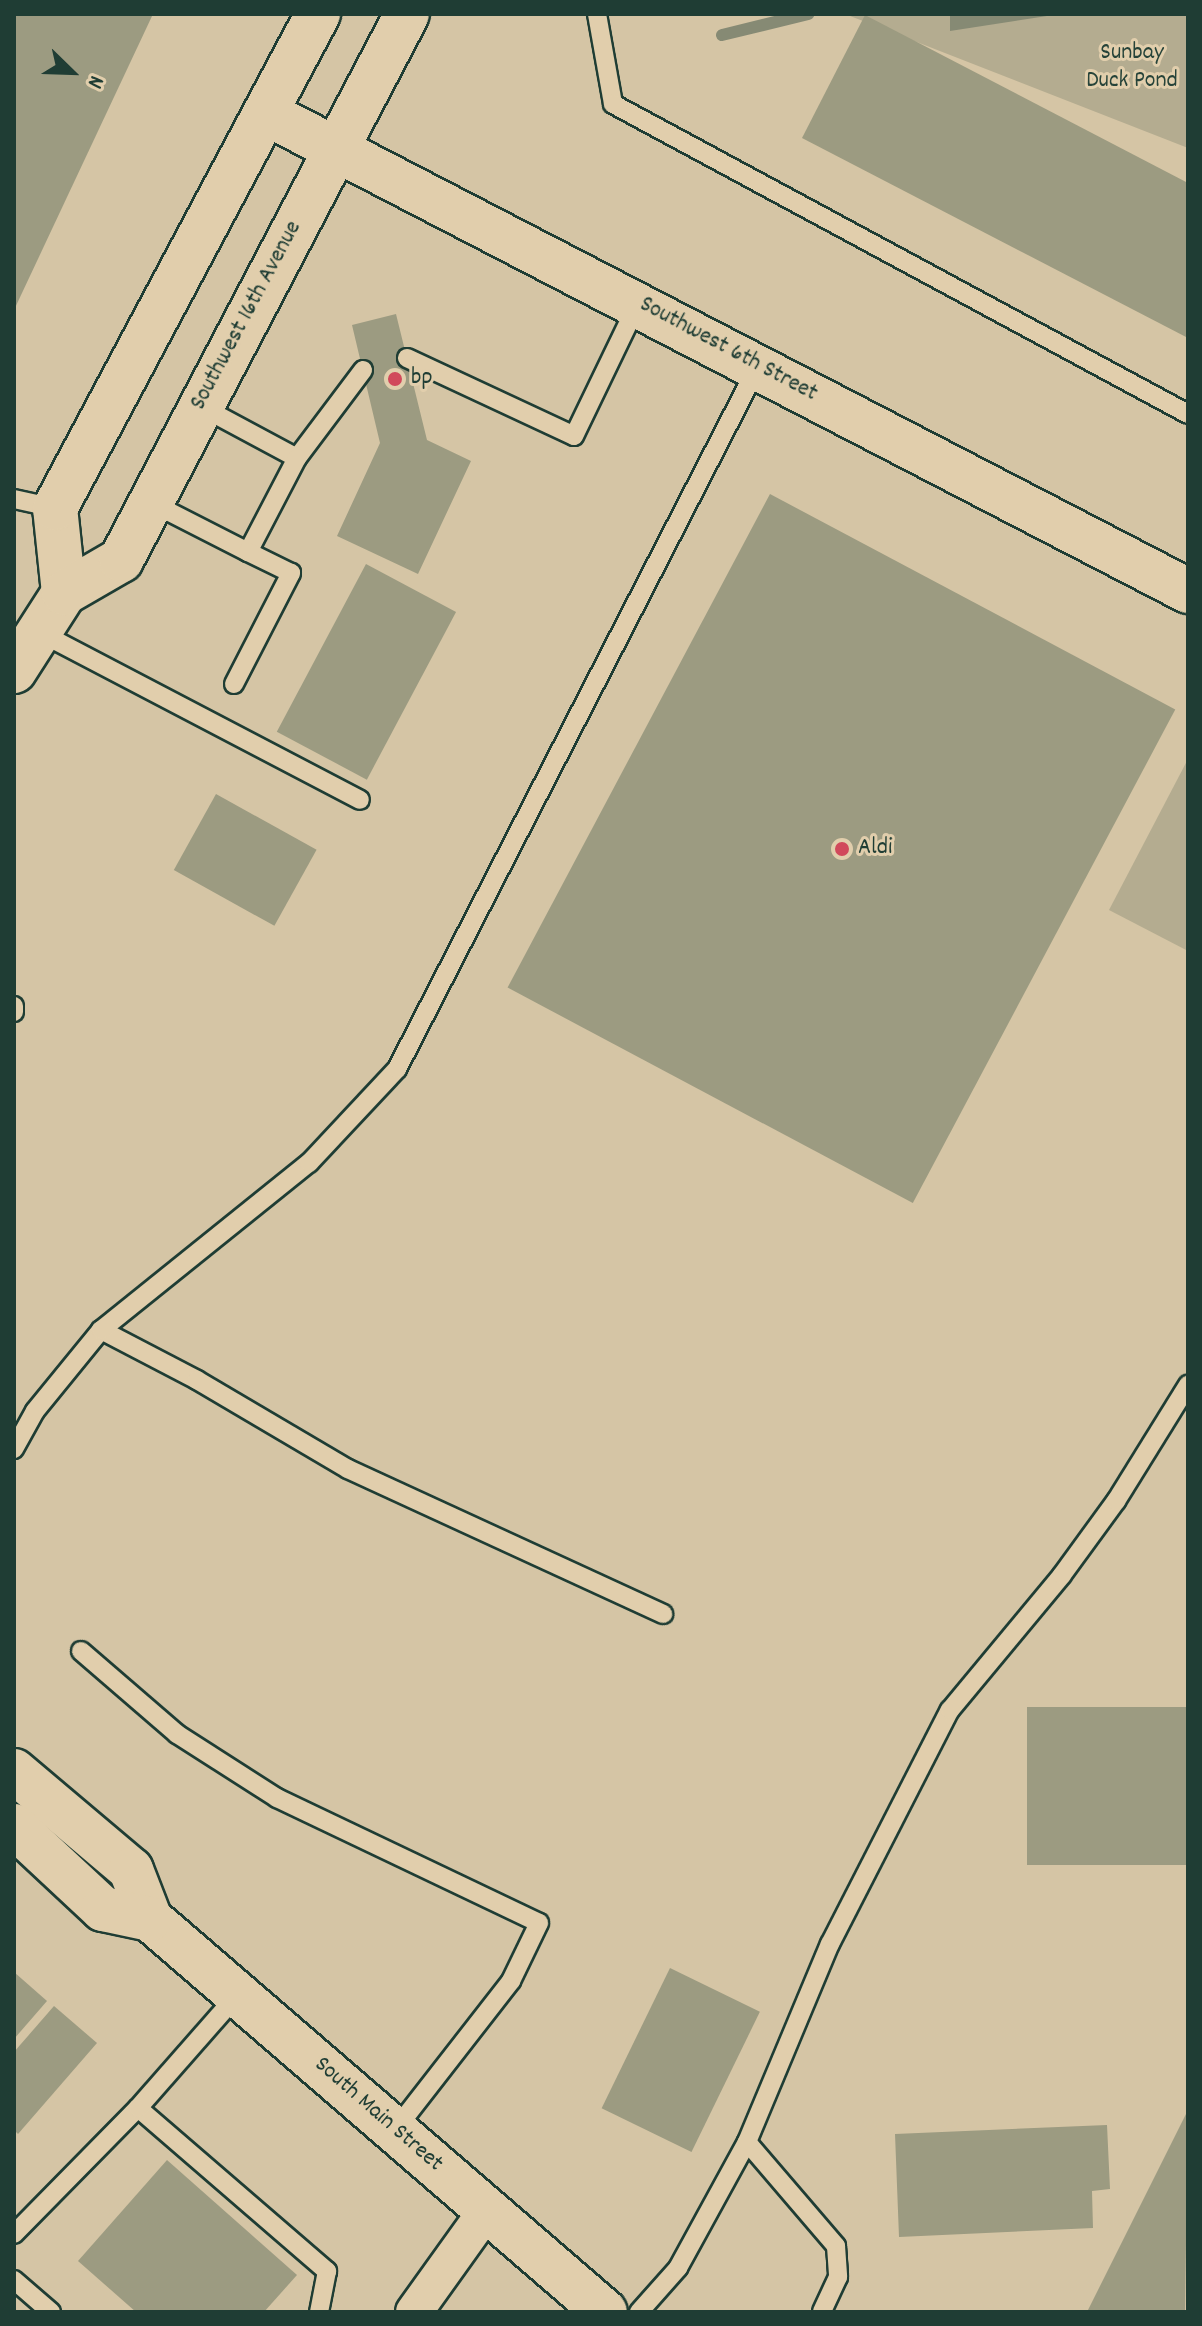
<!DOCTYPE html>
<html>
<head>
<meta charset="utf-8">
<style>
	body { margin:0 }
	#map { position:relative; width:1202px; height:2326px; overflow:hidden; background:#d5c5a5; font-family:Dekko,sans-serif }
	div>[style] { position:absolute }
	.green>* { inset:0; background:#b4ac90 }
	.water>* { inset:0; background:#868a74 }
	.stream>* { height:12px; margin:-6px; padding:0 6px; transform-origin:6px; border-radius:6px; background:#868a74 }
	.building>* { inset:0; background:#9c9b81; transform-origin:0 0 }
	.roads { filter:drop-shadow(2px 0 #1f3d34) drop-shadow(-2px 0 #1f3d34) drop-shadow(0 2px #1f3d34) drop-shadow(0 -2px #1f3d34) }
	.lane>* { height:18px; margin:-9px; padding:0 9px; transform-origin:9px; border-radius:9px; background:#e1ceac }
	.street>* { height:36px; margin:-18px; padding:0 18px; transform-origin:18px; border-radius:18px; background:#e1ceac }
	.secondary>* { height:44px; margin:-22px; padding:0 22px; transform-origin:22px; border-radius:22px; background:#e1ceac }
	.dots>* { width:22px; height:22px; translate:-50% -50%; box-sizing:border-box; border:4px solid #e1ceac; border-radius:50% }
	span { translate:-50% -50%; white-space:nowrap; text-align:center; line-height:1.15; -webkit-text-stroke:6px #e1ceac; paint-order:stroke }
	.park-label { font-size:24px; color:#264339 }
	.street-label { font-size:24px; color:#1f3d34 }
	.poi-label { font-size:24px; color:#1f3d34 }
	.left { translate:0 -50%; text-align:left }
	.frame { position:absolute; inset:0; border:16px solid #1f3d34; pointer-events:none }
	.north { position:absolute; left:32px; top:32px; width:80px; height:80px; -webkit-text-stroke:6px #e1ceac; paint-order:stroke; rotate:113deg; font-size:22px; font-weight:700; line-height:32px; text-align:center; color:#1f3d34 }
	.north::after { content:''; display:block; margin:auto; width:28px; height:36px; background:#1f3d34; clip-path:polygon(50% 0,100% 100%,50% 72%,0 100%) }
</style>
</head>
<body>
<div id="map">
	<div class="green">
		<div style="clip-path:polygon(845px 14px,1188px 14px,1188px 148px)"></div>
		<div style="clip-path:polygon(1188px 759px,1188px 951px,1109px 910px)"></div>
	</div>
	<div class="water">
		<div style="clip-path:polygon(950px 14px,1060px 14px,950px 31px)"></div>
	</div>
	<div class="stream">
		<div style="left:722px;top:35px;width:89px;rotate:-13.7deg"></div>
	</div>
	<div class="building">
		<div style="clip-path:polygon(14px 14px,153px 14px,14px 310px)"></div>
		<div style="clip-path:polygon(865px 15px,1188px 183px,1188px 338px,802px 138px)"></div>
		<div style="clip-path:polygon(396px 314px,427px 440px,471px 461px,418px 574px,337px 536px,380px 443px,352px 325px)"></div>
		<div style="left:770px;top:494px;width:459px;height:559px;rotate:28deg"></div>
		<div style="left:366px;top:564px;width:102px;height:190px;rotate:28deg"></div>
		<div style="left:216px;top:794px;width:115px;height:87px;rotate:29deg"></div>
		<div style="left:1027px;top:1707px;width:161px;height:158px"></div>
		<div style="left:670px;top:1968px;width:100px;height:156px;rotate:26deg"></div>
		<div style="clip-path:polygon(14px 1972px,47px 2001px,14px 2039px)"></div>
		<div style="clip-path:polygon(54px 2006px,97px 2043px,18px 2134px,14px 2130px,14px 2052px)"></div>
		<div style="clip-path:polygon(1188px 2110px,1185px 2312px,1087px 2312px)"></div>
		<div style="clip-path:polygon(1107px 2125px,1110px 2189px,1092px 2191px,1093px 2228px,899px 2237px,895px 2134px)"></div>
		<div style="clip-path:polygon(167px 2160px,297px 2275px,264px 2312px,136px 2312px,78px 2261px)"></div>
	</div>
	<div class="roads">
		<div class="lane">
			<div style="left:597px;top:14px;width:91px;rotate:79.9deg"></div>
			<div style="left:613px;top:104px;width:653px;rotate:28.33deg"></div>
			<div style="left:407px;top:358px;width:184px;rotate:25deg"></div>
			<div style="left:574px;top:436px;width:145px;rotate:-64.3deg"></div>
			<div style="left:200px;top:406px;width:110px;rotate:28.2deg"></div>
			<div style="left:297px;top:458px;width:110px;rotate:-53.1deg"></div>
			<div style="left:14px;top:499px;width:42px;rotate:12.4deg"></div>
			<div style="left:150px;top:502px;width:110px;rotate:27deg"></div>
			<div style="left:248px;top:552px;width:106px;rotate:-62.5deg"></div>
			<div style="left:39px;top:632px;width:362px;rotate:27.6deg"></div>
			<div style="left:234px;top:684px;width:125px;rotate:-62.8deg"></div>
			<div style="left:291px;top:573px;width:48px;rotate:-154deg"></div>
			<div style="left:14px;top:1006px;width:6px;rotate:90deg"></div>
			<div style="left:101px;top:1330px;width:108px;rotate:27.5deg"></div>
			<div style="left:197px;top:1380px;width:175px;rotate:30.5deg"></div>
			<div style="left:348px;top:1469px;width:347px;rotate:24.7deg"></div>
			<div style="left:14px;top:1449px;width:43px;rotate:-61.1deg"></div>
			<div style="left:35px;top:1411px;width:104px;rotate:-50.8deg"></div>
			<div style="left:101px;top:1330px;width:267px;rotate:-38.8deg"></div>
			<div style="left:309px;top:1163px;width:129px;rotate:-46.9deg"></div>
			<div style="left:397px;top:1069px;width:788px;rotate:-62.82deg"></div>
			<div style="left:81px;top:1651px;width:127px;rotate:40.8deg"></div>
			<div style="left:177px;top:1734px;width:119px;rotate:32.6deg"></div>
			<div style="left:277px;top:1798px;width:290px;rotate:25.5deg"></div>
			<div style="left:539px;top:1923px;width:64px;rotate:115.8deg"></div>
			<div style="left:511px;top:1981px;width:189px;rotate:127.9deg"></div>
			<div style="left:138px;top:2108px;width:250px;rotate:40.8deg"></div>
			<div style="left:327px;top:2271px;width:42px;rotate:101deg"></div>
			<div style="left:747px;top:2142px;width:215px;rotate:-67.3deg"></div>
			<div style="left:830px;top:1944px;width:263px;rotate:-62.9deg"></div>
			<div style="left:950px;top:1710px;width:175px;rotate:-50.3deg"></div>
			<div style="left:1062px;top:1575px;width:92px;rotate:-53.9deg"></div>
			<div style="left:1116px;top:1501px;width:137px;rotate:-58.2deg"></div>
			<div style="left:14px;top:2234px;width:177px;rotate:-45.5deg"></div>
			<div style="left:138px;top:2108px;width:152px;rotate:-48.7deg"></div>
			<div style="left:14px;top:2280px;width:49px;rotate:40.9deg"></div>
			<div style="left:639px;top:2312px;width:59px;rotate:-48.4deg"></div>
			<div style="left:678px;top:2268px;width:144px;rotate:-61.3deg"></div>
			<div style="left:747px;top:2142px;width:137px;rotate:49.4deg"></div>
			<div style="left:836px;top:2246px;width:31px;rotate:86deg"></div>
			<div style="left:838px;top:2277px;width:38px;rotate:115deg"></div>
		</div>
		<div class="street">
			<div style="left:414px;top:2312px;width:125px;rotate:-54.4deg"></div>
		</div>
		<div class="secondary">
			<div style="left:266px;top:113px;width:1039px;rotate:27.4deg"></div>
			<div style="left:64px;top:593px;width:85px;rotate:-96deg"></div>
			<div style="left:55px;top:508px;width:560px;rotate:-61.97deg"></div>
			<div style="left:14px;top:671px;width:93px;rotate:-57.3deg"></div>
			<div style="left:64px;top:593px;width:66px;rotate:-30.1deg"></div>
			<div style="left:121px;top:560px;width:616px;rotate:-62.35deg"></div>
			<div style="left:14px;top:1771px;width:153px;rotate:40.2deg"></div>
			<div style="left:131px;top:1870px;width:53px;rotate:68.8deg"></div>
			<div style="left:150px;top:1919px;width:601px;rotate:40.82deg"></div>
			<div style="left:14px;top:1826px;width:122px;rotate:43deg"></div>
			<div style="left:103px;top:1909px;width:48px;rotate:12deg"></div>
		</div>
	</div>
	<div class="dots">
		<div style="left:395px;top:379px;background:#d1495b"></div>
		<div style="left:842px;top:849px;background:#d1495b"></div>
	</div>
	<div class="park-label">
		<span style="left:1132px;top:68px">Sunbay<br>Duck Pond</span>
	</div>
	<div class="street-label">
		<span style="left:247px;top:316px;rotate:-62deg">Southwest 16th Avenue</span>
		<span style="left:728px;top:350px;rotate:28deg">Southwest 6th Street</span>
		<span style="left:378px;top:2115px;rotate:41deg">South Main Street</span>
	</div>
	<div class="poi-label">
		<span class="left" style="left:411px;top:379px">bp</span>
		<span class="left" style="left:858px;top:849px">Aldi</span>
	</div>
	<div class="frame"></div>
	<div class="north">N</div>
</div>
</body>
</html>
